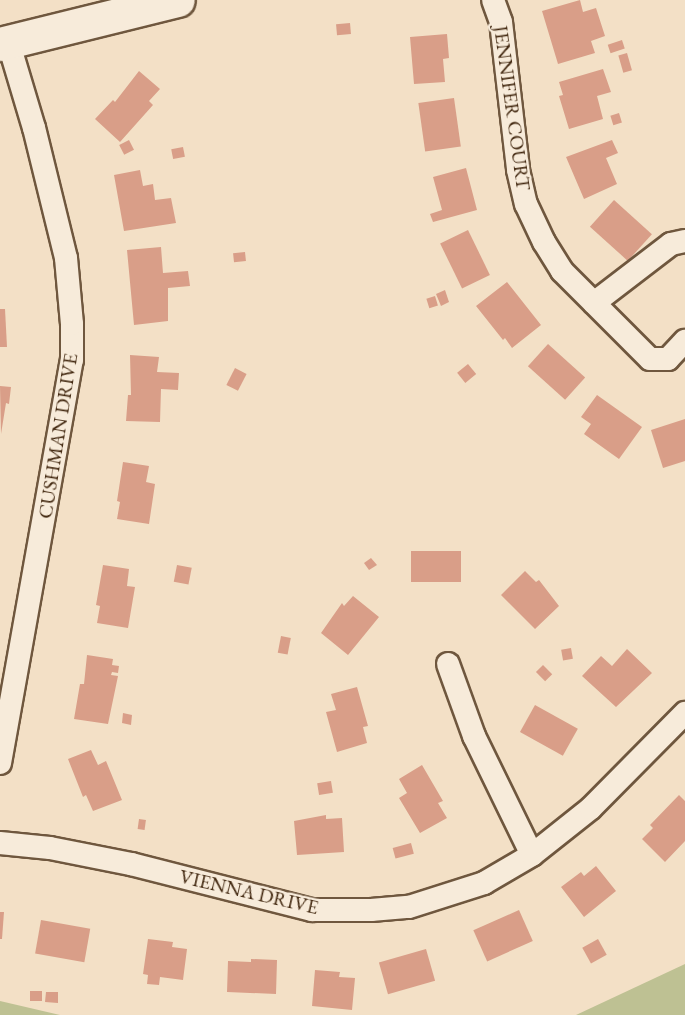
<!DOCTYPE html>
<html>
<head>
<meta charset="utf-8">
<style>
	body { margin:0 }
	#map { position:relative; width:685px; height:1015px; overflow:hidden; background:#f3e0c6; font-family:"EB Garamond",serif }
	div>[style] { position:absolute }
	.green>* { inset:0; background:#bec193 }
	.building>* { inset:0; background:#d99e88; transform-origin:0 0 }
	.roads { filter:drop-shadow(2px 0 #6f573e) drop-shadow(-2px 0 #6f573e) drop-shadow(0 2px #6f573e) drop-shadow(0 -2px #6f573e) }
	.street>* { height:22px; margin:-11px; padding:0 11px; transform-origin:11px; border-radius:11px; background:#f7ebda }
	.secondary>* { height:33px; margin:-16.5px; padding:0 16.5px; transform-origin:16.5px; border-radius:16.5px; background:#f7ebda }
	span { translate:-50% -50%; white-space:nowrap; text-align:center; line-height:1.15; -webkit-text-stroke:4.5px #f7ebda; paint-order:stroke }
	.street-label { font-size:20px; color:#432911 }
</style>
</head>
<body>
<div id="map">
	<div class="green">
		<div style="clip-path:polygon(685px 964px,685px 1015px,576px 1015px)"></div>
		<div style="clip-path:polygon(0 1001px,60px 1015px,0 1015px)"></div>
	</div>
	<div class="building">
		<div style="clip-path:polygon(580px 0,583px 12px,596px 8px,605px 36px,591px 41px,595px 53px,558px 64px,542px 11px)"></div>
		<div style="left:350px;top:23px;width:11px;height:14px;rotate:85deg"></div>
		<div style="clip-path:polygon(447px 34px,449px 58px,443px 59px,445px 82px,414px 84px,410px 37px)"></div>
		<div style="left:622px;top:40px;width:9px;height:15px;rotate:72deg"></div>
		<div style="left:627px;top:53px;width:18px;height:9px;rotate:74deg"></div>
		<div style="clip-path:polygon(603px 69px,611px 92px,597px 96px,603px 119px,569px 129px,559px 96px,563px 95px,559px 82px)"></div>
		<div style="clip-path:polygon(139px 71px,160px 89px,149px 101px,153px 105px,120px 142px,95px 119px,113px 100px,115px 102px)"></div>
		<div style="left:454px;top:98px;width:49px;height:36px;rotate:82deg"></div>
		<div style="left:619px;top:113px;width:10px;height:9px;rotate:73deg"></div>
		<div style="left:129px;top:140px;width:11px;height:11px;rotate:63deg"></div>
		<div style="clip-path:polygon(612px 140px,618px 153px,606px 158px,617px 184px,584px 199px,566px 157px)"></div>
		<div style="left:183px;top:147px;width:10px;height:12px;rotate:79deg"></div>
		<div style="clip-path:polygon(466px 168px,477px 210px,433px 222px,430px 214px,442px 210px,433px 177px)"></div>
		<div style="clip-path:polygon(140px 170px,143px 186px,153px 184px,155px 200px,171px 198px,176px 223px,124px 231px,114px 175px)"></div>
		<div style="left:614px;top:200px;width:51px;height:36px;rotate:42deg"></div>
		<div style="left:468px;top:230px;width:50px;height:31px;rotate:64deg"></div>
		<div style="clip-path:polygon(161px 247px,163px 273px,188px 271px,190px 286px,168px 288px,168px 321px,134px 325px,127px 250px)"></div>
		<div style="left:245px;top:252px;width:9px;height:12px;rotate:84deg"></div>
		<div style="clip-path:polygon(507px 282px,541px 325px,512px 348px,505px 338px,503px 340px,476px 306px)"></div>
		<div style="clip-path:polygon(445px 290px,449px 302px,441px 306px,436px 294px)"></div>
		<div style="left:435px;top:296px;width:10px;height:9px;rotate:73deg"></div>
		<div style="clip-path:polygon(0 309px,5px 309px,7px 347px,0 347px)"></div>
		<div style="left:548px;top:344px;width:50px;height:30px;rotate:42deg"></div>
		<div style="clip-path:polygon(130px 355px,159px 357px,157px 372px,179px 373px,178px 390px,161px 389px,160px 422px,126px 421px,128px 395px,131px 395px)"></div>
		<div style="left:468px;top:364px;width:13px;height:14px;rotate:51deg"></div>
		<div style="left:235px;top:368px;width:13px;height:19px;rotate:27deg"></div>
		<div style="clip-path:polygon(0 386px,11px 387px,9px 404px,6px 403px,1px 434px)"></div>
		<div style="clip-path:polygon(597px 395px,642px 427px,619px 459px,584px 434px,591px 424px,581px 417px)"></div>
		<div style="clip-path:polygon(685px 419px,685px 461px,663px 468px,651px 430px)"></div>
		<div style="clip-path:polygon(123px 462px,149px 466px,146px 482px,155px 484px,149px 524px,117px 519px,120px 502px,117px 501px)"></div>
		<div style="left:411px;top:551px;width:50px;height:31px"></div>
		<div style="clip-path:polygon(371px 558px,377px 565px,369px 570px,364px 563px)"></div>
		<div style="clip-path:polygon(103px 565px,129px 569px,127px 586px,135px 587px,128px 628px,97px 623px,100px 606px,96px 605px)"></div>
		<div style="left:177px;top:565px;width:15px;height:17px;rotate:11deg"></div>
		<div style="clip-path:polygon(525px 571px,536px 582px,539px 580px,559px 606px,535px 629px,501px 595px)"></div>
		<div style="clip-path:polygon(353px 596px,379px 617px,348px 655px,321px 633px,342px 603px,344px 606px)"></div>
		<div style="left:281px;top:636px;width:10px;height:17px;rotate:11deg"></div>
		<div style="left:571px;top:648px;width:11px;height:10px;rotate:80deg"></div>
		<div style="clip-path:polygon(627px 649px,652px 673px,616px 707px,582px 676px,601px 656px,612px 666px)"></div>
		<div style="clip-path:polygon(87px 655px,113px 659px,112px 665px,119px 666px,118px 673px,112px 672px,111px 675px,118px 676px,108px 724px,74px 719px,80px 684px,84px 684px)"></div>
		<div style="left:543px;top:665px;width:13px;height:10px;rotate:45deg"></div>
		<div style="clip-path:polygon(357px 687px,368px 726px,363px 727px,367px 743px,337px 752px,326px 712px,336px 710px,331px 694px)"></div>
		<div style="left:535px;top:705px;width:49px;height:31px;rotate:29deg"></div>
		<div style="clip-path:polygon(123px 713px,132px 715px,131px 725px,122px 723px)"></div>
		<div style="clip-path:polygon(91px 750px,98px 765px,106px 761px,122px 800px,93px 811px,86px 795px,83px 797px,68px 759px)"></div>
		<div style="clip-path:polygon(422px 765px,443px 801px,438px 803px,447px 818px,420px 833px,399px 798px,407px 793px,399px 779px)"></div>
		<div style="left:331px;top:781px;width:12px;height:14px;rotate:81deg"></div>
		<div style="clip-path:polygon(679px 795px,685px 801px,685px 841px,665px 862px,642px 839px,653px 828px,650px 825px)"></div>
		<div style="clip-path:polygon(326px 815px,326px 819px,342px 818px,344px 852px,297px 855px,294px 821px)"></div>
		<div style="left:139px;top:819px;width:7px;height:10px;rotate:8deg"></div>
		<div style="left:411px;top:843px;width:11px;height:19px;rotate:75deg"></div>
		<div style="clip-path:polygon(596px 866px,616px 891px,584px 917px,561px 887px,581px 872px,584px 876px)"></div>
		<div style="left:519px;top:910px;width:34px;height:50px;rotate:66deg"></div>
		<div style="clip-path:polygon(0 912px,4px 912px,2px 939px,0 939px)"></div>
		<div style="left:41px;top:920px;width:50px;height:34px;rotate:10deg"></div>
		<div style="clip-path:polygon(148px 939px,173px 942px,172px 947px,187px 949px,183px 980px,160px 977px,159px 985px,147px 984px,148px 975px,143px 974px)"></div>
		<div style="left:598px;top:939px;width:18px;height:18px;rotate:61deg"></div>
		<div style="left:426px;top:949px;width:33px;height:49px;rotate:74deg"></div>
		<div style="clip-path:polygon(251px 959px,277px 960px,276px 994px,227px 992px,228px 961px,251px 962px)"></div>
		<div style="clip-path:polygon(315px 970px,340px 972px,339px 977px,355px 978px,352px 1010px,312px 1006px)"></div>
		<div style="left:30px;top:991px;width:12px;height:10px"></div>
		<div style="clip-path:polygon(46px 992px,58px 992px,58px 1003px,45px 1002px)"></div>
	</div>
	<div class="roads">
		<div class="street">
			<div style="left:493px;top:0;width:23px;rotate:70deg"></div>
			<div style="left:501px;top:22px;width:149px;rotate:83.4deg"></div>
			<div style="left:518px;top:170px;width:35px;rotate:77deg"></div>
			<div style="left:526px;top:204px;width:42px;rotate:64.7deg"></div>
			<div style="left:544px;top:242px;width:34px;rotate:58deg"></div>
			<div style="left:562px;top:271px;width:124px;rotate:45deg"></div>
			<div style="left:650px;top:359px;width:18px"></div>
			<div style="left:668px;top:359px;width:25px;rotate:-47deg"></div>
			<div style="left:594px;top:303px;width:97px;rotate:-37.5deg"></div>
			<div style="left:671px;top:244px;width:14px;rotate:-12deg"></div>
			<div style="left:448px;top:664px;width:77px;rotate:70.1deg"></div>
			<div style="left:474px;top:736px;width:132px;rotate:64deg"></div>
			<div style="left:0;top:763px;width:409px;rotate:-79.9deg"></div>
			<div style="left:72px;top:360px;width:36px;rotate:-90deg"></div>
			<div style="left:72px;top:324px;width:66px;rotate:-95.2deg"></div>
			<div style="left:66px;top:258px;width:134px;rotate:-103.8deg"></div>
			<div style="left:34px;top:128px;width:91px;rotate:-106.6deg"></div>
			<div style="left:0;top:843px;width:50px;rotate:5.7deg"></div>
			<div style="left:50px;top:848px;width:83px;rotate:11.2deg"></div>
			<div style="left:131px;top:864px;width:187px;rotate:14.3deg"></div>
			<div style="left:312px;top:910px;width:59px"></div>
			<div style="left:371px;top:910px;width:38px;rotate:-5deg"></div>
			<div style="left:409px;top:907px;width:79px;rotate:-17.7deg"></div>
			<div style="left:484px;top:883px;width:56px;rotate:-30.3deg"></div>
			<div style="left:532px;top:855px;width:75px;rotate:-38.5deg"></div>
			<div style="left:591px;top:808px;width:134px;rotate:-45.3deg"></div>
		</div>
		<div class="secondary">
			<div style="left:0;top:44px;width:183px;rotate:-13.9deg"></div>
		</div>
	</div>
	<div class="street-label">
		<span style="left:512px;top:108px;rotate:82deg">JENNIFER COURT</span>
		<span style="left:58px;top:436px;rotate:-81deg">CUSHMAN DRIVE</span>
		<span style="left:249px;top:892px;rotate:13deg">VIENNA DRIVE</span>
	</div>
</div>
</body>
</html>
